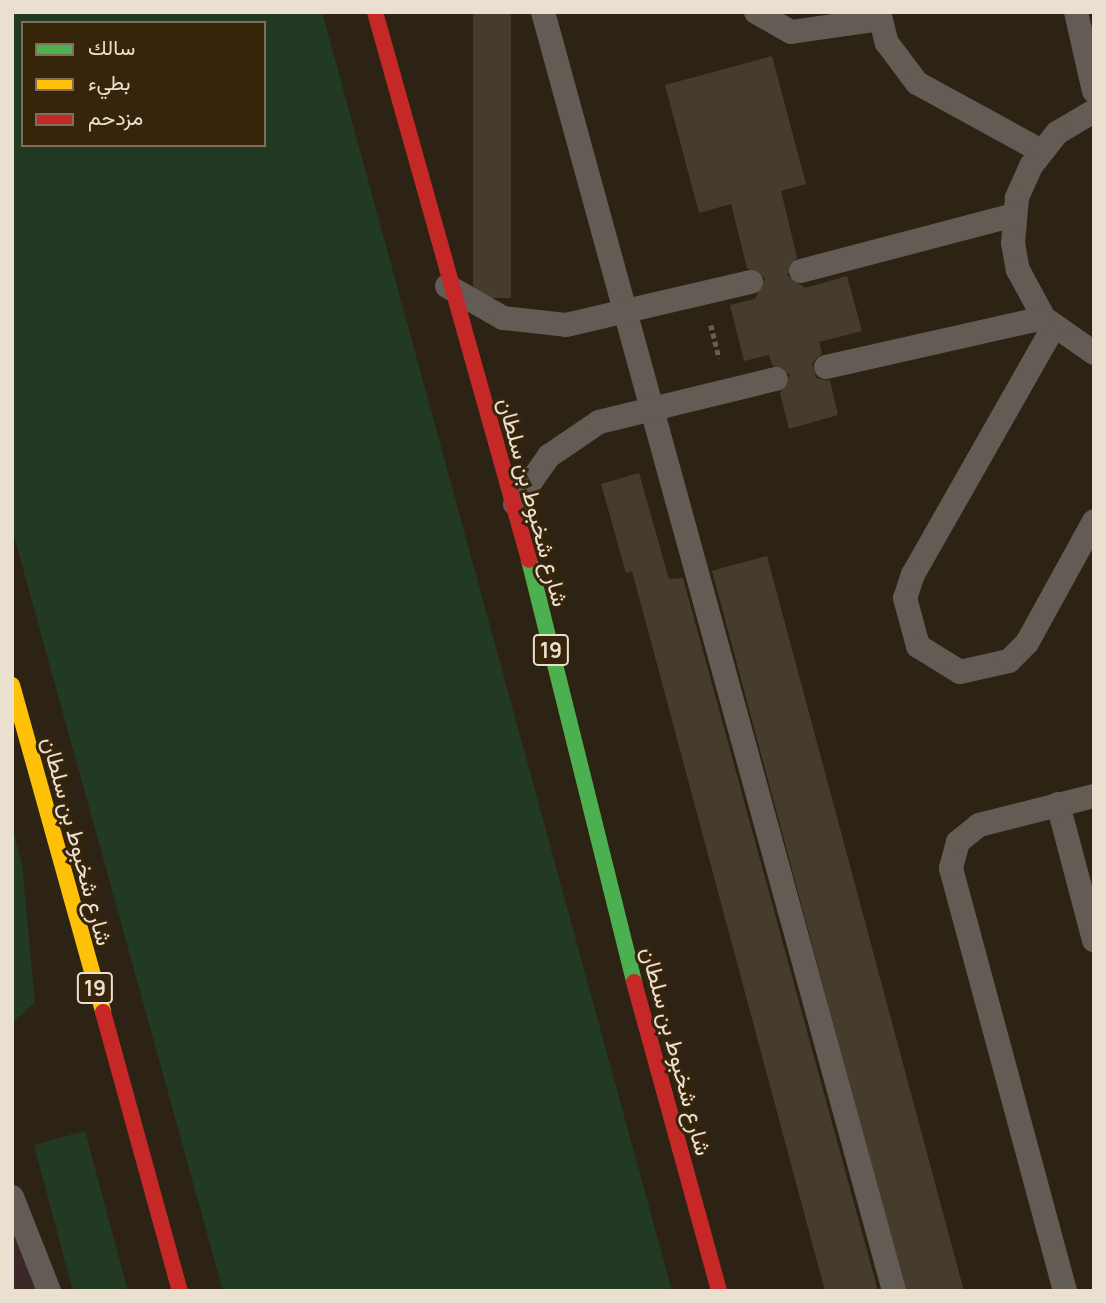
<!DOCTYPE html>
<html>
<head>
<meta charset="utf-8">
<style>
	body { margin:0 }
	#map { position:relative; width:1106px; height:1303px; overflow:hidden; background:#2c2314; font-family:Manrope,Vazirmatn,sans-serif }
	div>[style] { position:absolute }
	.education>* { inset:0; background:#3b292a }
	.green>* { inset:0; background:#223924; transform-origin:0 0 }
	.building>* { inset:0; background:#463c2e; transform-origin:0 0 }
	.path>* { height:4.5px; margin-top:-2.25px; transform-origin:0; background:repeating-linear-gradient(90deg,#655f58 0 5px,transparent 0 8.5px) }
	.lane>* { height:24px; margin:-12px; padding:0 12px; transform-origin:12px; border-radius:12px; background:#625c55 }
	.fast>* { height:16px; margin:-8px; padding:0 8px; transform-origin:8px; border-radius:8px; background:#4caf50 }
	.slow>* { height:16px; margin:-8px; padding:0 8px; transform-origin:8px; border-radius:8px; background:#ffc107 }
	.jam>* { height:16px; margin:-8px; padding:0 8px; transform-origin:8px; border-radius:8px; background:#c62828 }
	span { translate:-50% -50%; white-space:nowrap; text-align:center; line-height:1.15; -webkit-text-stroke:6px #36250a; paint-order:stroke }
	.shield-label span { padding:2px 5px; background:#36250a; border:2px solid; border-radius:5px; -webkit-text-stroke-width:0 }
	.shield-label { font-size:21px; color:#ebdfd0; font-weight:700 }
	.street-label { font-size:23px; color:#ebdfd0 }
	.frame { position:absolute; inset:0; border:14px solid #ebdfd0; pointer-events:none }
	.legend { position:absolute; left:21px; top:21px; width:245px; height:126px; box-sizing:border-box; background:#36250a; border:2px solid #7e6f59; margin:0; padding:9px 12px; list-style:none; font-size:21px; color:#ebdfd0 }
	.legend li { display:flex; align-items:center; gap:14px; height:35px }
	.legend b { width:35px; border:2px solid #7e6f59 }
</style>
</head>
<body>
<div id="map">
	<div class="education">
		<div style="clip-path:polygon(12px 1221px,37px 1291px,12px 1291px)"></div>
	</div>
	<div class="green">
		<div style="clip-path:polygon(evenodd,12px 12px,322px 12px,672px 1291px,223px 1291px,12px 529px,12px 12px,23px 23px,264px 23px,264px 145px,23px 145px,23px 23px)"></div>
		<div style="clip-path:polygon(12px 826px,22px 864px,35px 1002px,12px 1024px)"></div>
		<div style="left:85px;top:1131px;width:165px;height:53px;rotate:75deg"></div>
	</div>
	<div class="building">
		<div style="left:473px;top:12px;width:38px;height:286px"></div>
		<div style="clip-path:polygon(772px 56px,806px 184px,781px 191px,797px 257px,787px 275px,805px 288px,847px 276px,862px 331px,819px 342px,822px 353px,812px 363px,816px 378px,830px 381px,838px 415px,789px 429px,780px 393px,790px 375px,772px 365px,769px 355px,744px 361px,730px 305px,755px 299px,765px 278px,747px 268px,731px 204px,699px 213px,665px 85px)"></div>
		<div style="clip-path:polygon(639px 473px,669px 579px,683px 578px,878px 1291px,825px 1291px,632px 571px,626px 573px,601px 484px)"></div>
		<div style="left:767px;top:556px;width:760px;height:57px;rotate:75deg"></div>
	</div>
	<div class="path">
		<div style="left:711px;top:325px;width:34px;rotate:76deg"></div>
	</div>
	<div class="lane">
		<div style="left:543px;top:12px;width:1326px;rotate:74.65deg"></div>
		<div style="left:756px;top:12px;width:40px;rotate:29.7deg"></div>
		<div style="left:791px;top:32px;width:90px;rotate:-8.3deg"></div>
		<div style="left:879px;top:12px;width:32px;rotate:76deg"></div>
		<div style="left:887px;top:43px;width:50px;rotate:53.1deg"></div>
		<div style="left:917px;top:83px;width:141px;rotate:28.7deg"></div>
		<div style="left:1076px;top:12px;width:81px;rotate:77.2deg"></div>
		<div style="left:1094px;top:111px;width:43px;rotate:149.3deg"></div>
		<div style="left:1057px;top:133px;width:42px;rotate:128.2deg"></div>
		<div style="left:1031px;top:166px;width:35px;rotate:114deg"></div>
		<div style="left:1017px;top:198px;width:45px;rotate:95.1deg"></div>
		<div style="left:1013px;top:243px;width:27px;rotate:80deg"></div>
		<div style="left:1018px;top:270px;width:55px;rotate:61.6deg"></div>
		<div style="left:1044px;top:318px;width:61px;rotate:35deg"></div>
		<div style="left:801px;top:271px;width:220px;rotate:-14.7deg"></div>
		<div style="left:447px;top:286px;width:64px;rotate:29.7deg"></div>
		<div style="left:503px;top:318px;width:63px;rotate:6.3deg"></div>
		<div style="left:566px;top:325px;width:190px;rotate:-13.1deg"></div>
		<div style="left:1053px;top:328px;width:283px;rotate:119.6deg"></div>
		<div style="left:913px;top:574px;width:25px;rotate:108deg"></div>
		<div style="left:905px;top:598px;width:50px;rotate:74.8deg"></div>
		<div style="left:918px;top:646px;width:49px;rotate:31.8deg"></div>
		<div style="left:960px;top:672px;width:50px;rotate:-12.7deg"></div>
		<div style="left:1009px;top:661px;width:25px;rotate:-45deg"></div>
		<div style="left:1027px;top:643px;width:139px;rotate:-61.2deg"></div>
		<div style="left:826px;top:367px;width:223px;rotate:-12.7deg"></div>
		<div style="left:515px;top:504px;width:59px;rotate:-54.7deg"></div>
		<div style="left:549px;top:456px;width:60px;rotate:-34.2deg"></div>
		<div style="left:599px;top:422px;width:182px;rotate:-13.7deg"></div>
		<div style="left:1058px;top:804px;width:141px;rotate:75.2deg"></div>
		<div style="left:12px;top:1197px;width:101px;rotate:68.5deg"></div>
		<div style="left:1065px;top:1291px;width:438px;rotate:-105.1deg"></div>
		<div style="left:951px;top:868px;width:27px;rotate:-75deg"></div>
		<div style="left:958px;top:842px;width:27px;rotate:-39deg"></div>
		<div style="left:979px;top:825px;width:119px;rotate:-14.2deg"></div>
	</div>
	<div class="fast">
		<div style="left:529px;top:560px;width:435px;rotate:76deg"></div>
	</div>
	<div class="slow">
		<div style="left:12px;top:685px;width:339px;rotate:74.4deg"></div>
	</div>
	<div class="jam">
		<div style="left:375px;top:12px;width:569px;rotate:74.3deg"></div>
		<div style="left:634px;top:982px;width:320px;rotate:74.6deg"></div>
		<div style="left:103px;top:1012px;width:289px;rotate:74.6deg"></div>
	</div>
	<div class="shield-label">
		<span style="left:551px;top:650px">19</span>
		<span style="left:95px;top:988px">19</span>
	</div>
	<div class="street-label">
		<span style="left:534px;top:502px;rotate:75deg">شارع شخبوط بن سلطان</span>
		<span style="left:78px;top:841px;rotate:75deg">شارع شخبوط بن سلطان</span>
		<span style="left:677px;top:1051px;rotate:75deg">شارع شخبوط بن سلطان</span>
	</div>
	<div class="frame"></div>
	<ul class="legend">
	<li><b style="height:9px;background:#4caf50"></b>سالك</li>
	<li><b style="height:9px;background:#ffc107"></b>بطيء</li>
	<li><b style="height:9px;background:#c62828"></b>مزدحم</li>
	</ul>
</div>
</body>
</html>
